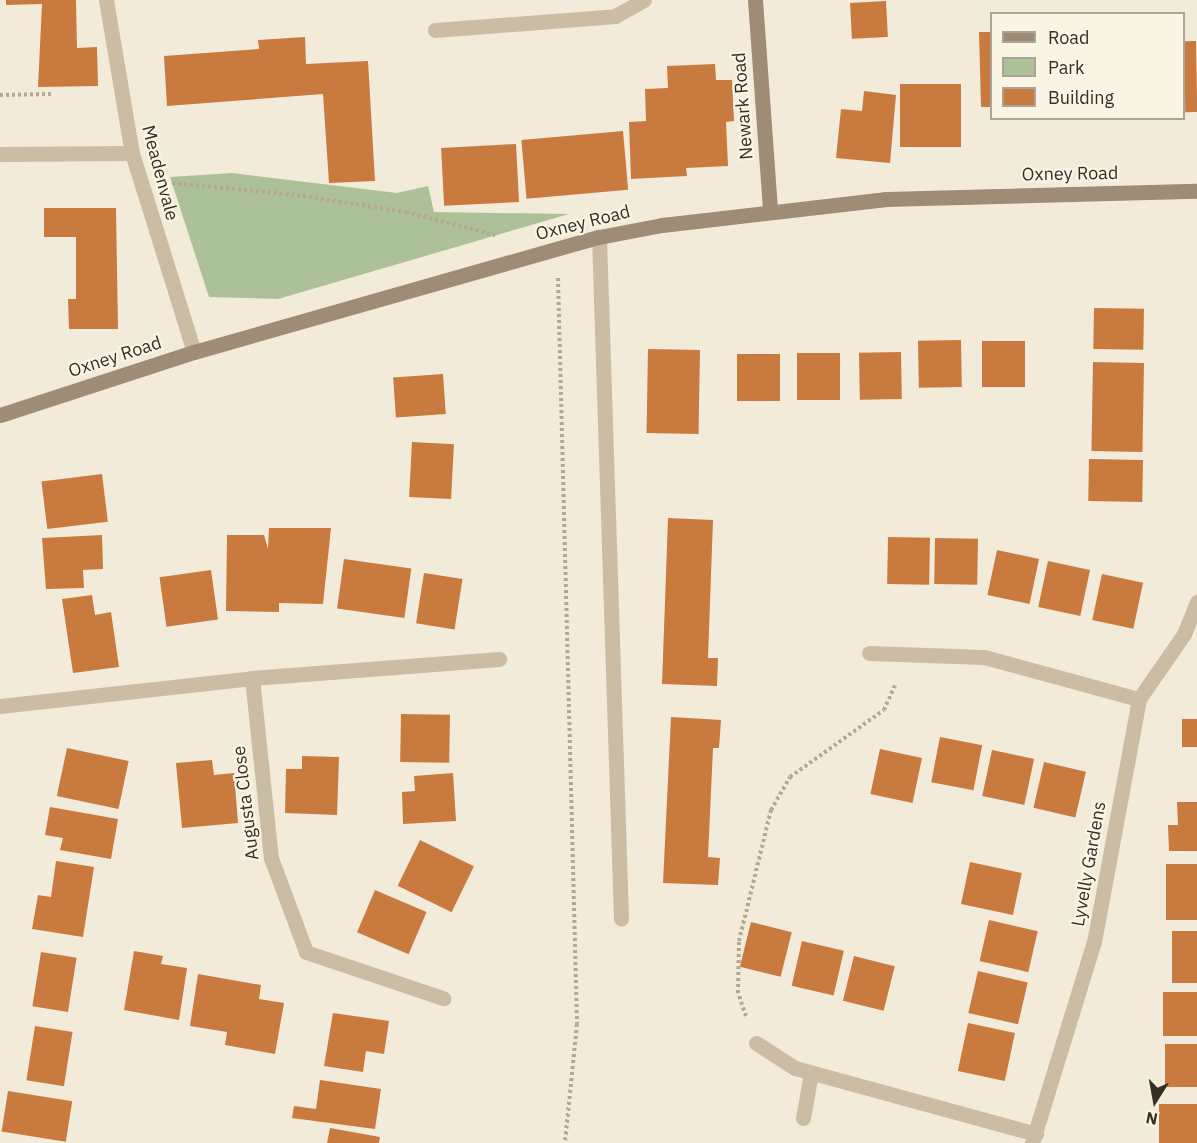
<!DOCTYPE html>
<html>
<head>
<meta charset="utf-8">
<style>
	body { margin:0 }
	#map { position:relative; width:1197px; height:1143px; overflow:hidden; background:#f2ebd9; font-family:"IBM Plex Sans",sans-serif }
	div>[style] { position:absolute }
	.green>* { inset:0; background:#acc198 }
	.building>* { inset:0; background:#c97a3f; transform-origin:0 0 }
	.path>* { height:4px; margin-top:-2px; transform-origin:0; background:repeating-linear-gradient(90deg,#b6a78f 0 3px,transparent 0 6px) }
	.lane>* { height:15px; margin:-7.5px; padding:0 7.5px; transform-origin:7.5px; border-radius:7.5px; background:#cabda4 }
	.street>* { height:15px; margin:-7.5px; padding:0 7.5px; transform-origin:7.5px; border-radius:7.5px; background:#cabda4 }
	.secondary>* { height:15px; margin:-7.5px; padding:0 7.5px; transform-origin:7.5px; border-radius:7.5px; background:#9e8c76 }
	span { translate:-50% -50%; white-space:nowrap; text-align:center; line-height:1.15; -webkit-text-stroke:4.5px #faf4e5; paint-order:stroke }
	.street-label { font-size:18px; color:#352e26 }
	.legend { position:absolute; left:990px; top:12px; width:195px; height:108px; box-sizing:border-box; background:#faf4e5; border:2px solid #aba599; margin:0; padding:8px 10px; list-style:none; font-size:18px; color:#352e26 }
	.legend li { display:flex; align-items:center; gap:12px; height:30px }
	.legend b { width:30px; border:2px solid #aba599 }
	.north { position:absolute; left:1125px; top:1071px; width:60px; height:60px; -webkit-text-stroke:4px #faf4e5; paint-order:stroke; rotate:191deg; font-size:16px; font-weight:700; line-height:24px; text-align:center; color:#352e26 }
	.north::after { content:''; display:block; margin:auto; width:21px; height:27px; background:#352e26; clip-path:polygon(50% 0,100% 100%,50% 72%,0 100%) }
</style>
</head>
<body>
<div id="map">
	<div class="green">
		<div style="clip-path:polygon(232px 173px,397px 193px,428px 186px,434px 212px,569px 214px,278px 299px,209px 297px,170px 177px)"></div>
	</div>
	<div class="building">
		<div style="clip-path:polygon(6px 0,76px 0,77px 48px,97px 47px,98px 86px,38px 87px,42px 4px,6px 5px)"></div>
		<div style="left:886px;top:1px;width:36px;height:36px;rotate:87deg"></div>
		<div style="clip-path:polygon(979px 32px,992px 32px,992px 107px,981px 107px)"></div>
		<div style="clip-path:polygon(305px 37px,306px 64px,368px 61px,375px 181px,329px 183px,323px 94px,167px 106px,164px 56px,259px 49px,258px 40px)"></div>
		<div style="left:1196px;top:41px;width:71px;height:12px;rotate:89deg"></div>
		<div style="clip-path:polygon(715px 64px,716px 80px,732px 80px,734px 121px,726px 122px,728px 166px,686px 168px,687px 176px,631px 179px,629px 122px,646px 121px,645px 89px,668px 88px,667px 66px)"></div>
		<div style="left:900px;top:84px;width:61px;height:63px"></div>
		<div style="clip-path:polygon(864px 91px,896px 95px,890px 163px,836px 158px,841px 109px,862px 111px)"></div>
		<div style="left:623px;top:131px;width:59px;height:102px;rotate:85deg"></div>
		<div style="left:516px;top:144px;width:58px;height:75px;rotate:87deg"></div>
		<div style="clip-path:polygon(44px 208px,116px 208px,118px 329px,69px 329px,68px 299px,76px 299px,76px 237px,44px 237px)"></div>
		<div style="left:1094px;top:308px;width:50px;height:41px;rotate:1deg"></div>
		<div style="left:961px;top:340px;width:47px;height:43px;rotate:89deg"></div>
		<div style="left:1025px;top:341px;width:46px;height:43px;rotate:90deg"></div>
		<div style="left:648px;top:349px;width:52px;height:84px;rotate:1deg"></div>
		<div style="left:901px;top:352px;width:47px;height:42px;rotate:89deg"></div>
		<div style="left:797px;top:353px;width:43px;height:47px"></div>
		<div style="left:737px;top:354px;width:43px;height:47px"></div>
		<div style="left:1093px;top:362px;width:51px;height:89px;rotate:1deg"></div>
		<div style="left:443px;top:374px;width:40px;height:50px;rotate:86deg"></div>
		<div style="left:412px;top:442px;width:42px;height:55px;rotate:3deg"></div>
		<div style="left:1089px;top:459px;width:54px;height:42px;rotate:1deg"></div>
		<div style="left:102px;top:474px;width:48px;height:61px;rotate:83deg"></div>
		<div style="clip-path:polygon(668px 518px,713px 520px,708px 658px,718px 658px,717px 686px,662px 684px)"></div>
		<div style="clip-path:polygon(269px 528px,331px 528px,323px 604px,279px 603px,279px 612px,226px 611px,227px 535px,264px 535px,268px 549px)"></div>
		<div style="clip-path:polygon(102px 535px,103px 569px,83px 570px,84px 588px,46px 589px,42px 538px)"></div>
		<div style="left:888px;top:537px;width:42px;height:47px;rotate:1deg"></div>
		<div style="left:935px;top:538px;width:43px;height:46px;rotate:1deg"></div>
		<div style="left:997px;top:550px;width:43px;height:46px;rotate:12deg"></div>
		<div style="left:344px;top:559px;width:68px;height:50px;rotate:8deg"></div>
		<div style="left:1048px;top:561px;width:43px;height:47px;rotate:12deg"></div>
		<div style="left:211px;top:570px;width:50px;height:52px;rotate:82deg"></div>
		<div style="left:424px;top:573px;width:39px;height:51px;rotate:9deg"></div>
		<div style="left:1102px;top:574px;width:42px;height:47px;rotate:12deg"></div>
		<div style="clip-path:polygon(92px 595px,95px 615px,111px 612px,119px 667px,73px 673px,62px 599px)"></div>
		<div style="left:401px;top:714px;width:49px;height:48px;rotate:1deg"></div>
		<div style="clip-path:polygon(671px 717px,721px 720px,719px 748px,713px 748px,708px 857px,720px 858px,718px 885px,663px 883px)"></div>
		<div style="left:1182px;top:719px;width:15px;height:28px"></div>
		<div style="left:940px;top:737px;width:43px;height:46px;rotate:11deg"></div>
		<div style="left:67px;top:748px;width:63px;height:49px;rotate:12deg"></div>
		<div style="left:880px;top:749px;width:43px;height:46px;rotate:12deg"></div>
		<div style="left:992px;top:750px;width:43px;height:47px;rotate:12deg"></div>
		<div style="clip-path:polygon(302px 756px,339px 757px,337px 815px,285px 813px,286px 769px,302px 769px)"></div>
		<div style="clip-path:polygon(212px 760px,214px 775px,234px 773px,238px 823px,182px 828px,176px 763px)"></div>
		<div style="left:1044px;top:762px;width:43px;height:47px;rotate:13deg"></div>
		<div style="clip-path:polygon(453px 773px,456px 821px,403px 824px,402px 792px,415px 791px,414px 776px)"></div>
		<div style="clip-path:polygon(1177px 802px,1197px 802px,1197px 851px,1169px 851px,1168px 825px,1178px 825px)"></div>
		<div style="clip-path:polygon(50px 807px,118px 819px,111px 859px,60px 850px,63px 838px,45px 835px)"></div>
		<div style="left:420px;top:840px;width:60px;height:51px;rotate:26deg"></div>
		<div style="clip-path:polygon(56px 861px,94px 867px,83px 937px,32px 929px,38px 895px,51px 897px)"></div>
		<div style="left:970px;top:862px;width:53px;height:43px;rotate:12deg"></div>
		<div style="left:1197px;top:864px;width:56px;height:31px;rotate:90deg"></div>
		<div style="left:375px;top:890px;width:56px;height:46px;rotate:23deg"></div>
		<div style="left:989px;top:920px;width:50px;height:42px;rotate:13deg"></div>
		<div style="left:751px;top:922px;width:42px;height:46px;rotate:14deg"></div>
		<div style="left:1197px;top:931px;width:52px;height:25px;rotate:90deg"></div>
		<div style="left:802px;top:941px;width:43px;height:46px;rotate:13deg"></div>
		<div style="clip-path:polygon(134px 951px,163px 956px,161px 964px,187px 968px,179px 1020px,124px 1010px)"></div>
		<div style="left:41px;top:952px;width:36px;height:55px;rotate:9deg"></div>
		<div style="left:854px;top:956px;width:42px;height:46px;rotate:14deg"></div>
		<div style="left:978px;top:971px;width:51px;height:43px;rotate:13deg"></div>
		<div style="clip-path:polygon(198px 974px,261px 985px,259px 999px,284px 1003px,275px 1054px,225px 1045px,227px 1032px,190px 1026px)"></div>
		<div style="left:1163px;top:992px;width:34px;height:44px"></div>
		<div style="clip-path:polygon(333px 1013px,389px 1021px,384px 1054px,366px 1051px,363px 1072px,324px 1066px)"></div>
		<div style="left:968px;top:1023px;width:48px;height:49px;rotate:12deg"></div>
		<div style="left:35px;top:1026px;width:38px;height:55px;rotate:9deg"></div>
		<div style="left:1197px;top:1044px;width:43px;height:32px;rotate:90deg"></div>
		<div style="clip-path:polygon(320px 1080px,381px 1089px,375px 1129px,292px 1118px,294px 1106px,316px 1109px)"></div>
		<div style="left:8px;top:1091px;width:65px;height:41px;rotate:9deg"></div>
		<div style="left:1159px;top:1104px;width:38px;height:39px"></div>
		<div style="clip-path:polygon(330px 1128px,380px 1137px,379px 1143px,327px 1143px)"></div>
	</div>
	<div class="path">
		<div style="left:0;top:95px;width:52px;rotate:-1.1deg"></div>
		<div style="left:172px;top:183px;width:126px;rotate:5.5deg"></div>
		<div style="left:297px;top:195px;width:110px;rotate:8.9deg"></div>
		<div style="left:406px;top:212px;width:92px;rotate:14.5deg"></div>
		<div style="left:558px;top:278px;width:746px;rotate:88.54deg"></div>
		<div style="left:577px;top:1024px;width:120px;rotate:95.8deg"></div>
		<div style="left:746px;top:1016px;width:24px;rotate:-109deg"></div>
		<div style="left:738px;top:993px;width:52px;rotate:-88.9deg"></div>
		<div style="left:739px;top:941px;width:135px;rotate:-76.3deg"></div>
		<div style="left:771px;top:810px;width:38px;rotate:-60deg"></div>
		<div style="left:790px;top:777px;width:115px;rotate:-35.5deg"></div>
		<div style="left:884px;top:710px;width:30px;rotate:-66deg"></div>
	</div>
	<div class="lane">
		<div style="left:599px;top:237px;width:682px;rotate:88.15deg"></div>
	</div>
	<div class="street">
		<div style="left:106px;top:0;width:155px;rotate:80.4deg"></div>
		<div style="left:132px;top:153px;width:208px;rotate:72.7deg"></div>
		<div style="left:435px;top:30px;width:181px;rotate:-4.4deg"></div>
		<div style="left:615px;top:16px;width:33px;rotate:-29deg"></div>
		<div style="left:0;top:154px;width:132px;rotate:-0.4deg"></div>
		<div style="left:869px;top:653px;width:115px;rotate:2deg"></div>
		<div style="left:984px;top:657px;width:161px;rotate:15.2deg"></div>
		<div style="left:252px;top:678px;width:181px;rotate:84deg"></div>
		<div style="left:271px;top:858px;width:100px;rotate:69.6deg"></div>
		<div style="left:306px;top:952px;width:145px;rotate:18.6deg"></div>
		<div style="left:0;top:706px;width:254px;rotate:-6.3deg"></div>
		<div style="left:252px;top:678px;width:248px;rotate:-4.4deg"></div>
		<div style="left:756px;top:1043px;width:46px;rotate:32.7deg"></div>
		<div style="left:795px;top:1068px;width:250px;rotate:15.3deg"></div>
		<div style="left:803px;top:1118px;width:46px;rotate:-79.9deg"></div>
		<div style="left:1032px;top:1143px;width:210px;rotate:-72.9deg"></div>
		<div style="left:1094px;top:942px;width:247px;rotate:-79.5deg"></div>
		<div style="left:1139px;top:699px;width:79px;rotate:-55.3deg"></div>
		<div style="left:1184px;top:634px;width:35px;rotate:-68deg"></div>
	</div>
	<div class="secondary">
		<div style="left:755px;top:0;width:210px;rotate:85.9deg"></div>
		<div style="left:0;top:415px;width:204px;rotate:-18deg"></div>
		<div style="left:194px;top:352px;width:421px;rotate:-15.9deg"></div>
		<div style="left:599px;top:237px;width:64px;rotate:-10.8deg"></div>
		<div style="left:662px;top:225px;width:226px;rotate:-6.6deg"></div>
		<div style="left:886px;top:199px;width:311px;rotate:-1.5deg"></div>
	</div>
	<div class="street-label">
		<span style="left:743px;top:106px;rotate:-94deg">Newark Road</span>
		<span style="left:160px;top:173px;rotate:75deg">Meadenvale</span>
		<span style="left:1070px;top:174px;rotate:-1deg">Oxney Road</span>
		<span style="left:583px;top:223px;rotate:-14deg">Oxney Road</span>
		<span style="left:115px;top:357px;rotate:-18deg">Oxney Road</span>
		<span style="left:246px;top:803px;rotate:-97deg">Augusta Close</span>
		<span style="left:1089px;top:864px;rotate:-80deg">Lyvelly Gardens</span>
	</div>
	<ul class="legend">
	<li><b style="height:8px;background:#9e8c76"></b>Road</li>
	<li><b style="height:16px;background:#acc198"></b>Park</li>
	<li><b style="height:16px;background:#c97a3f"></b>Building</li>
	</ul>
	<div class="north">N</div>
</div>
</body>
</html>
